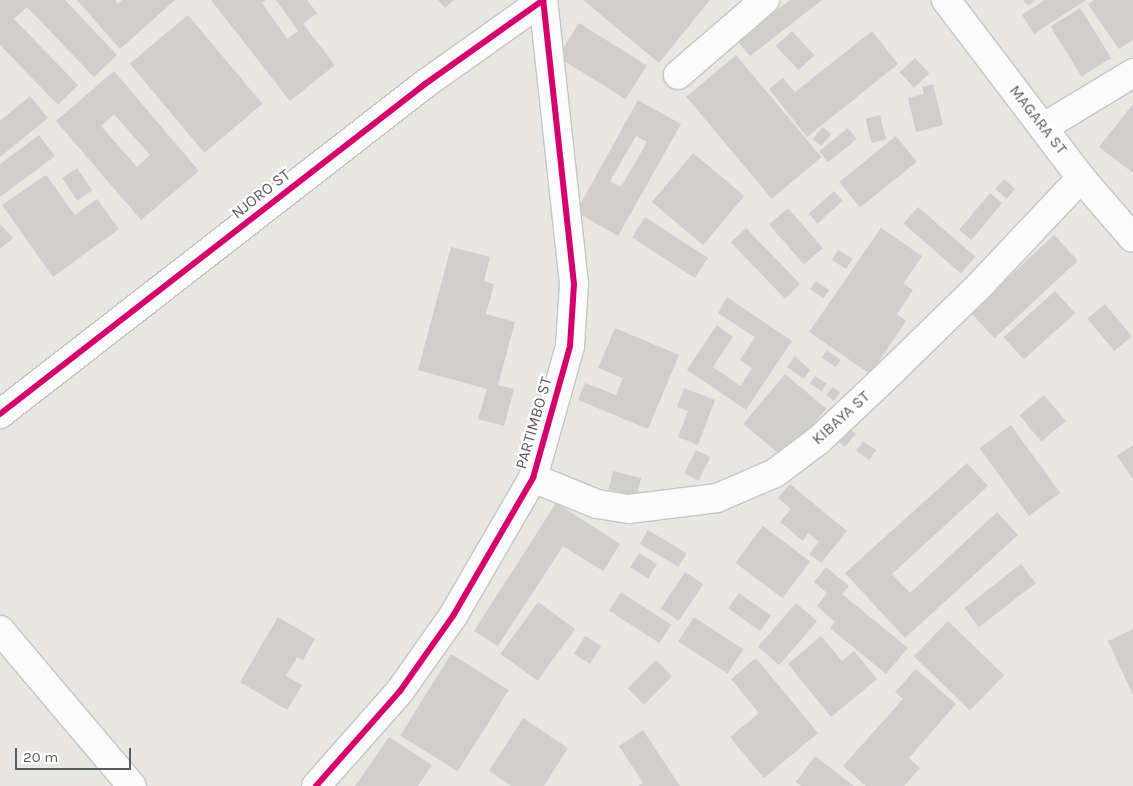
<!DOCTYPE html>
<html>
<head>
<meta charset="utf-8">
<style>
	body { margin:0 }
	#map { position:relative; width:1133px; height:786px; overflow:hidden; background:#e8e7e2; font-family:Karla,sans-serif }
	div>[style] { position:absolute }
	.building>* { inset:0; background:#cfcecb; transform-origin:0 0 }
	.roads { filter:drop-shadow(1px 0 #c5c5c4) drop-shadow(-1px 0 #c5c5c4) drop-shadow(0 1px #c5c5c4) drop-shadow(0 -1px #c5c5c4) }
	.street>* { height:28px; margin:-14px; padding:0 14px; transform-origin:14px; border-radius:14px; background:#fcfbfb }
	.secondary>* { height:28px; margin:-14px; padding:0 14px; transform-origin:14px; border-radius:14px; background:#fcfbfb }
	.cycleway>* { height:6px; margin:-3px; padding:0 3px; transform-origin:3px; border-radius:3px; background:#d6006c }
	span { translate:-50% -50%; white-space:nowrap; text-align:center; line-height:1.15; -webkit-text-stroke:4.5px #fff; paint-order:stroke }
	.street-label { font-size:16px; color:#595c5f }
	.scale { position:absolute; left:15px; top:748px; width:116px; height:22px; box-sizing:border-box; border:2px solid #595c5f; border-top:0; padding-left:6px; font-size:15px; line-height:18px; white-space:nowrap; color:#595c5f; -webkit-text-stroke:4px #fff; paint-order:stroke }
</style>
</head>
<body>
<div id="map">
	<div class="building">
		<div style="clip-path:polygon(0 0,65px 0,117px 55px,94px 77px,27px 7px,14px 19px,78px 85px,58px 105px,0 45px)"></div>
		<div style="clip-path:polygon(77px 0,115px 0,118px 4px,122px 0,175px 0,120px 49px)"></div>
		<div style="clip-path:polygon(211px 0,266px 0,262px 3px,287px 39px,298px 31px,276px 0,307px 0,317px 13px,303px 24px,335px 65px,290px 101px)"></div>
		<div style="clip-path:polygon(438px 0,454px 0,445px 8px)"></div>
		<div style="clip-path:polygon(583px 0,710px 0,659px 63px)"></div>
		<div style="clip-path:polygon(790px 0,822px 0,750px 56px,737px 41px)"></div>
		<div style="clip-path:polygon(1023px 0,1035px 0,1028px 6px)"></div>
		<div style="clip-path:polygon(1045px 0,1086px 0,1034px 34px,1022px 15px)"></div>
		<div style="clip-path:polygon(1094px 0,1133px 0,1133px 40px,1119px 49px,1088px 4px)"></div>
		<div style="left:1080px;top:8px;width:59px;height:35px;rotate:58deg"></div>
		<div style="left:188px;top:15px;width:116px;height:76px;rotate:50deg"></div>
		<div style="left:579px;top:23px;width:80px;height:40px;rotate:32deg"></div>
		<div style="left:792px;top:31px;width:33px;height:22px;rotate:47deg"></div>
		<div style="clip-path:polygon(872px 31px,898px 64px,807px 137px,769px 89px,783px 78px,795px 92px)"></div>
		<div style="left:736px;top:55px;width:133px;height:65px;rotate:50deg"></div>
		<div style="left:915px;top:58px;width:21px;height:21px;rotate:47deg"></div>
		<div style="clip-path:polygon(evenodd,114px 71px,199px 171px,141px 220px,56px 121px,114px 71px,114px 114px,150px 155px,137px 167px,101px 126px,114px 114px)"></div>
		<div style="clip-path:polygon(933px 84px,943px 125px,916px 132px,908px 98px,924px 94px,922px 87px)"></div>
		<div style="clip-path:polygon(30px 96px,48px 118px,0 157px,0 121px)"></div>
		<div style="clip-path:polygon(evenodd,638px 100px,681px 124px,618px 236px,576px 212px,638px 100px,636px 136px,647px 142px,621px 187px,610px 181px,636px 136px)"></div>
		<div style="clip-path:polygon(1133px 104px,1133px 173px,1099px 147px)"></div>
		<div style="left:880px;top:115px;width:25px;height:15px;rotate:76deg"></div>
		<div style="left:823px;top:127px;width:11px;height:16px;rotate:41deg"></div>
		<div style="left:848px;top:128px;width:14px;height:37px;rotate:51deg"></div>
		<div style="clip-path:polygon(39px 135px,55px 156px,0 197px,0 164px)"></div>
		<div style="left:896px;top:136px;width:33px;height:73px;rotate:51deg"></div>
		<div style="left:693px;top:153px;width:67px;height:64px;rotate:40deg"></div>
		<div style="left:77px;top:168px;width:27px;height:18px;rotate:56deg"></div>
		<div style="clip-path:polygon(46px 175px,75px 215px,97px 199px,119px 229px,53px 277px,2px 205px)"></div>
		<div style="left:1004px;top:179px;width:15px;height:13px;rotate:42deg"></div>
		<div style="left:834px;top:191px;width:13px;height:34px;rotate:48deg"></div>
		<div style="left:990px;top:193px;width:16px;height:48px;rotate:40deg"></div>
		<div style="left:918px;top:207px;width:76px;height:22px;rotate:41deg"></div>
		<div style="left:788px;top:208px;width:53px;height:25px;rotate:49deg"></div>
		<div style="left:645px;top:217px;width:75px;height:24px;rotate:33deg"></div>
		<div style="clip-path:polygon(0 224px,13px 238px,0 249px)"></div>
		<div style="left:746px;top:228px;width:78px;height:21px;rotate:46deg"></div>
		<div style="clip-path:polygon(881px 228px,922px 256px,903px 284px,913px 290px,897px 314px,906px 321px,870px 374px,809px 332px)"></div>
		<div style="left:1054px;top:235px;width:35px;height:114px;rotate:47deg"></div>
		<div style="clip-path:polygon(451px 247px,490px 257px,484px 281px,494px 284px,486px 314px,515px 322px,498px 385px,514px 389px,504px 426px,478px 419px,487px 389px,418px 370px)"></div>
		<div style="left:838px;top:250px;width:17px;height:12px;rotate:31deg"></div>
		<div style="left:816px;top:281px;width:16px;height:10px;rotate:35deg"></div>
		<div style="left:1055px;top:291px;width:30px;height:69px;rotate:48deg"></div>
		<div style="clip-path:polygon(727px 297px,792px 341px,746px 410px,687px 370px,717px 325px,733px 337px,713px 367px,741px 386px,752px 368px,740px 360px,755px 337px,718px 313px)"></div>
		<div style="left:1105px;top:304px;width:42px;height:23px;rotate:50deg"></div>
		<div style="clip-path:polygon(615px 328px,679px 355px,648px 429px,578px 400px,585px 383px,616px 395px,623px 378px,598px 368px)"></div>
		<div style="left:827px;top:350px;width:17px;height:9px;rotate:36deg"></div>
		<div style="clip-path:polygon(795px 356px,810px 370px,804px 379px,787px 367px)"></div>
		<div style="left:785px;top:374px;width:54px;height:65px;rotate:40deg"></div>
		<div style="left:815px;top:376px;width:14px;height:9px;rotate:34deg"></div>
		<div style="clip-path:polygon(833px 387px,840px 392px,834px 401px,826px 395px)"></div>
		<div style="clip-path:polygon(684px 388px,715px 400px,698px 445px,678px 437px,688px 411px,677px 407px)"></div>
		<div style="left:1044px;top:395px;width:34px;height:32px;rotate:50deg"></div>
		<div style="left:1011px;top:425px;width:84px;height:39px;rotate:54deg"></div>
		<div style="left:849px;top:428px;width:9px;height:17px;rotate:41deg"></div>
		<div style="left:863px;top:441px;width:16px;height:12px;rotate:35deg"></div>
		<div style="clip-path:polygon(1133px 445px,1133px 479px,1117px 456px)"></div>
		<div style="left:696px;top:450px;width:16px;height:26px;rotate:27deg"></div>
		<div style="clip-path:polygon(967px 463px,988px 486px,892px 574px,910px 593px,997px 512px,1018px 535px,905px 638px,845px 573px)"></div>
		<div style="left:613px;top:471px;width:29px;height:19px;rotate:14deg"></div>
		<div style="clip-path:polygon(790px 484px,847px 531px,821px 563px,809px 554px,819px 542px,808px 533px,803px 541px,780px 522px,791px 509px,778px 498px)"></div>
		<div style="clip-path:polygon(556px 503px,620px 544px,603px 571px,563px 546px,498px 646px,474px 631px)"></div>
		<div style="left:763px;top:526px;width:59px;height:46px;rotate:37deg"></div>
		<div style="left:648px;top:530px;width:45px;height:16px;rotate:31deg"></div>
		<div style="left:639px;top:553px;width:21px;height:17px;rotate:31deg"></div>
		<div style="left:1021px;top:564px;width:24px;height:72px;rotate:52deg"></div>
		<div style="clip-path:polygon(826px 567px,849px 586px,842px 594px,908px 648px,886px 674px,830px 628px,835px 622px,817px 606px,827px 593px,814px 582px)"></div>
		<div style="left:685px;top:572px;width:22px;height:44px;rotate:34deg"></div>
		<div style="left:621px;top:592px;width:60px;height:22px;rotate:33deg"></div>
		<div style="left:739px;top:593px;width:39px;height:19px;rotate:35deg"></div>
		<div style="left:538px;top:602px;width:46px;height:64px;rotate:36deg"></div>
		<div style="left:796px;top:603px;width:28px;height:58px;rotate:41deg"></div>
		<div style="clip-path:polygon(278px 617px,315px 639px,303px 660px,297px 657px,286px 676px,302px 685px,287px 710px,240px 682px)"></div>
		<div style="left:694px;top:617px;width:59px;height:29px;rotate:33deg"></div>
		<div style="left:948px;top:621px;width:78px;height:49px;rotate:44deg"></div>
		<div style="clip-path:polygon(1133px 629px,1133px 695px,1108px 641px)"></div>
		<div style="left:585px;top:636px;width:19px;height:21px;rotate:32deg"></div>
		<div style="clip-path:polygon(821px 636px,842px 661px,854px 651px,877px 679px,831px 717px,788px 664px)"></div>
		<div style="left:451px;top:654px;width:68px;height:96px;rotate:32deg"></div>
		<div style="clip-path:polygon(756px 658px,818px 733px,764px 778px,730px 737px,759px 713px,731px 679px)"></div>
		<div style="left:656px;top:660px;width:23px;height:40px;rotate:45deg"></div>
		<div style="clip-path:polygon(916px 669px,956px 704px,909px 758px,920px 768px,904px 786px,866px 786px,843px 766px,903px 699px,895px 692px)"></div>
		<div style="clip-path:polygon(523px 718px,568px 748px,544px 786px,512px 786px,489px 771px)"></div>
		<div style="clip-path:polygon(643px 730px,680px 786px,638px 786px,643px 783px,619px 746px)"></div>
		<div style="clip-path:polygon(389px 737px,432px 765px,418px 786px,355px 786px)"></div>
		<div style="clip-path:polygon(815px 756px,854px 786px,801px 786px,796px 782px)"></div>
	</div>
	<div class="roads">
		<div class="street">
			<div style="left:946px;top:0;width:223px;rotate:52.8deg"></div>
			<div style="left:1081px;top:178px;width:79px;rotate:49.1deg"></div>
			<div style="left:678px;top:75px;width:115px;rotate:-40.8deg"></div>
			<div style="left:1044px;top:127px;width:104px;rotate:-31.2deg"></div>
			<div style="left:0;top:414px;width:538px;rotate:-37.83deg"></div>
			<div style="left:425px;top:84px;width:145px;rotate:-35.4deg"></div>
			<div style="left:533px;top:478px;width:69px;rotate:22.1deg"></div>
			<div style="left:597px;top:504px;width:32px;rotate:9deg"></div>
			<div style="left:629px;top:509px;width:89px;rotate:-7.1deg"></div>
			<div style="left:717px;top:498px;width:63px;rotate:-23.3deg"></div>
			<div style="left:775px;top:473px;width:55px;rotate:-36.9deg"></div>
			<div style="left:819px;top:440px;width:102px;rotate:-43.4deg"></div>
			<div style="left:893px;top:370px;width:123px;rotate:-44.3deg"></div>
			<div style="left:981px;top:284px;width:146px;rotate:-46.7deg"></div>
			<div style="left:316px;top:786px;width:127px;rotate:-48.5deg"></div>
			<div style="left:400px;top:691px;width:92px;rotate:-54.8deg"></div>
			<div style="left:453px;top:616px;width:160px;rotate:-59.9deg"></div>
			<div style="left:533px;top:478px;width:137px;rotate:-74.3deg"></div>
			<div style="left:570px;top:346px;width:62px;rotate:-86.3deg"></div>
			<div style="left:574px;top:284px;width:286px;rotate:-96.2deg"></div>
		</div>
		<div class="secondary">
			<div style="left:0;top:630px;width:204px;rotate:49.8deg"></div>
		</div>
	</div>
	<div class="cycleway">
		<div style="left:0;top:414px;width:538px;rotate:-37.83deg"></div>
		<div style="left:425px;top:84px;width:145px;rotate:-35.4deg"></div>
		<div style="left:316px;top:786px;width:127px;rotate:-48.5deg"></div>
		<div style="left:400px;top:691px;width:92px;rotate:-54.8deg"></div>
		<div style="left:453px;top:616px;width:160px;rotate:-59.9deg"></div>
		<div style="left:533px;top:478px;width:137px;rotate:-74.3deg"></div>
		<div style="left:570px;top:346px;width:62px;rotate:-86.3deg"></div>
		<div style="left:574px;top:284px;width:286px;rotate:-96.2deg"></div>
	</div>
	<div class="street-label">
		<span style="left:1038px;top:120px;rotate:52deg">MAGARA ST</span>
		<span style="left:261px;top:194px;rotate:-38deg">NJORO ST</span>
		<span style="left:841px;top:418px;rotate:-42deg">KIBAYA ST</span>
		<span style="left:534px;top:423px;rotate:-74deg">PARTIMBO ST</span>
	</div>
	<div class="scale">20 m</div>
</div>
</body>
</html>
